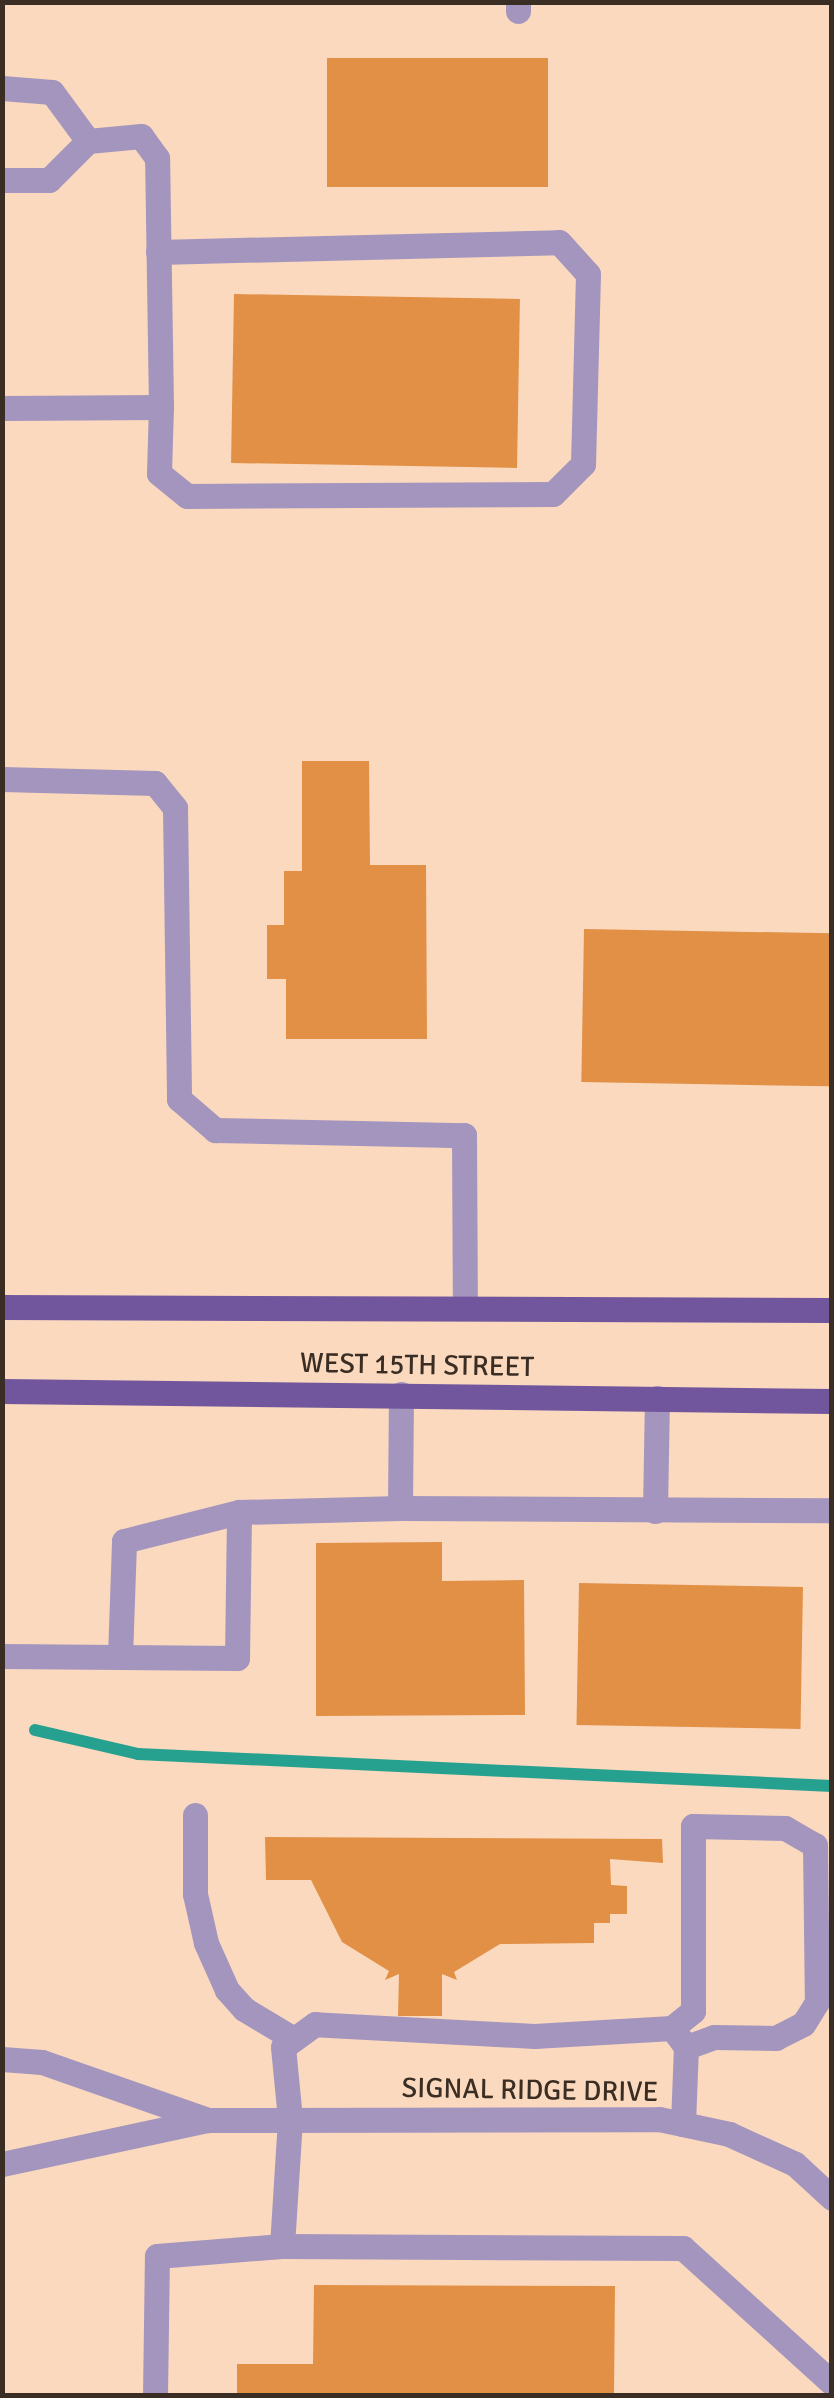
<!DOCTYPE html>
<html>
<head>
<meta charset="utf-8">
<style>
	body { margin:0 }
	#map { position:relative; width:834px; height:2398px; overflow:hidden; background:#fad9be; font-family:Signika,sans-serif }
	div>[style] { position:absolute }
	.stream>* { height:12px; margin:-6px; padding:0 6px; transform-origin:6px; border-radius:6px; background:#27a18f }
	.building>* { inset:0; background:#e29046; transform-origin:0 0 }
	.minor>* { height:25px; margin:-12.5px; padding:0 12.5px; transform-origin:12.5px; border-radius:12.5px; background:#a395be }
	.major>* { height:25px; margin:-12.5px; padding:0 12.5px; transform-origin:12.5px; border-radius:12.5px; background:#71569d }
	span { translate:-50% -50%; white-space:nowrap; text-align:center; line-height:1.15; -webkit-text-stroke:8px #fad9be; paint-order:stroke }
	.street-label { font-size:28px; color:#3a2d23 }
	.frame { position:absolute; inset:0; border:5px solid #3a2d23; pointer-events:none }
</style>
</head>
<body>
<div id="map">
	<div class="stream">
		<div style="left:35px;top:1730px;width:106px;rotate:13.1deg"></div>
		<div style="left:138px;top:1754px;width:695px;rotate:2.64deg"></div>
	</div>
	<div class="building">
		<div style="left:327px;top:58px;width:221px;height:129px"></div>
		<div style="left:234px;top:294px;width:286px;height:169px;rotate:1deg"></div>
		<div style="clip-path:polygon(302px 761px,369px 761px,370px 865px,426px 865px,427px 1039px,286px 1039px,286px 979px,267px 979px,267px 925px,284px 925px,284px 871px,302px 871px)"></div>
		<div style="left:584px;top:929px;width:248px;height:153px;rotate:1deg"></div>
		<div style="clip-path:polygon(442px 1542px,442px 1581px,524px 1580px,525px 1715px,316px 1716px,316px 1543px)"></div>
		<div style="left:579px;top:1583px;width:224px;height:142px;rotate:1deg"></div>
		<div style="clip-path:polygon(265px 1837px,662px 1839px,663px 1863px,610px 1859px,611px 1885px,627px 1886px,627px 1914px,610px 1914px,610px 1923px,594px 1923px,594px 1943px,500px 1944px,454px 1972px,457px 1980px,442px 1974px,442px 2016px,398px 2016px,399px 1974px,385px 1980px,389px 1971px,342px 1942px,311px 1880px,266px 1880px)"></div>
		<div style="clip-path:polygon(314px 2285px,615px 2286px,614px 2396px,237px 2396px,237px 2364px,313px 2364px)"></div>
	</div>
	<div class="minor">
		<div style="left:518px;top:2px;width:9px;rotate:90deg"></div>
		<div style="left:2px;top:88px;width:50px;rotate:4.6deg"></div>
		<div style="left:52px;top:92px;width:61px;rotate:53.7deg"></div>
		<div style="left:88px;top:141px;width:55px;rotate:135deg"></div>
		<div style="left:49px;top:180px;width:47px;rotate:180deg"></div>
		<div style="left:158px;top:252px;width:401px;rotate:-1.4deg"></div>
		<div style="left:559px;top:242px;width:43px;rotate:47.8deg"></div>
		<div style="left:588px;top:274px;width:190px;rotate:91.5deg"></div>
		<div style="left:583px;top:464px;width:42px;rotate:135deg"></div>
		<div style="left:553px;top:494px;width:366px;rotate:179.7deg"></div>
		<div style="left:187px;top:496px;width:36px;rotate:-141deg"></div>
		<div style="left:159px;top:473px;width:66px;rotate:-88.3deg"></div>
		<div style="left:2px;top:408px;width:159px;rotate:-0.4deg"></div>
		<div style="left:161px;top:407px;width:249px;rotate:-90.9deg"></div>
		<div style="left:157px;top:158px;width:27px;rotate:-126deg"></div>
		<div style="left:141px;top:136px;width:53px;rotate:174.6deg"></div>
		<div style="left:2px;top:779px;width:153px;rotate:1.5deg"></div>
		<div style="left:155px;top:783px;width:32px;rotate:51deg"></div>
		<div style="left:175px;top:808px;width:291px;rotate:89.2deg"></div>
		<div style="left:179px;top:1099px;width:48px;rotate:40.7deg"></div>
		<div style="left:215px;top:1130px;width:249px;rotate:1.2deg"></div>
		<div style="left:464px;top:1135px;width:172px;rotate:89.7deg"></div>
		<div style="left:400px;top:1508px;width:432px;rotate:0.3deg"></div>
		<div style="left:655px;top:1511px;width:113px;rotate:-89deg"></div>
		<div style="left:2px;top:1656px;width:235px;rotate:0.5deg"></div>
		<div style="left:237px;top:1658px;width:146px;rotate:-89.2deg"></div>
		<div style="left:239px;top:1512px;width:161px;rotate:-1.4deg"></div>
		<div style="left:400px;top:1508px;width:114px;rotate:-89.5deg"></div>
		<div style="left:120px;top:1657px;width:116px;rotate:-88deg"></div>
		<div style="left:124px;top:1541px;width:119px;rotate:-14.2deg"></div>
		<div style="left:195px;top:1815px;width:79px;rotate:90deg"></div>
		<div style="left:195px;top:1894px;width:50px;rotate:77.3deg"></div>
		<div style="left:206px;top:1943px;width:51px;rotate:65.9deg"></div>
		<div style="left:227px;top:1990px;width:25px;rotate:48deg"></div>
		<div style="left:244px;top:2009px;width:58px;rotate:31deg"></div>
		<div style="left:672px;top:2028px;width:27px;rotate:-39deg"></div>
		<div style="left:693px;top:2011px;width:185px;rotate:-90deg"></div>
		<div style="left:693px;top:1826px;width:92px;rotate:1.2deg"></div>
		<div style="left:785px;top:1828px;width:34px;rotate:30deg"></div>
		<div style="left:815px;top:1845px;width:157px;rotate:89.3deg"></div>
		<div style="left:817px;top:2002px;width:26px;rotate:122deg"></div>
		<div style="left:803px;top:2024px;width:30px;rotate:153deg"></div>
		<div style="left:776px;top:2038px;width:62px;rotate:-179.1deg"></div>
		<div style="left:714px;top:2037px;width:30px;rotate:160deg"></div>
		<div style="left:2px;top:2059px;width:40px;rotate:4.3deg"></div>
		<div style="left:42px;top:2062px;width:176px;rotate:19.3deg"></div>
		<div style="left:683px;top:2124px;width:77px;rotate:-87.8deg"></div>
		<div style="left:686px;top:2047px;width:24px;rotate:-126deg"></div>
		<div style="left:672px;top:2028px;width:138px;rotate:176.7deg"></div>
		<div style="left:534px;top:2036px;width:219px;rotate:-176.9deg"></div>
		<div style="left:315px;top:2024px;width:39px;rotate:144deg"></div>
		<div style="left:283px;top:2047px;width:72px;rotate:84.4deg"></div>
		<div style="left:290px;top:2119px;width:127px;rotate:93.6deg"></div>
		<div style="left:282px;top:2246px;width:401px;rotate:0.3deg"></div>
		<div style="left:683px;top:2248px;width:201px;rotate:42.2deg"></div>
		<div style="left:2px;top:2164px;width:211px;rotate:-12.1deg"></div>
		<div style="left:208px;top:2120px;width:451px;rotate:-0.1deg"></div>
		<div style="left:659px;top:2119px;width:72px;rotate:12.1deg"></div>
		<div style="left:729px;top:2134px;width:72px;rotate:24.4deg"></div>
		<div style="left:795px;top:2164px;width:50px;rotate:42.6deg"></div>
		<div style="left:155px;top:2396px;width:140px;rotate:-89.2deg"></div>
		<div style="left:157px;top:2256px;width:125px;rotate:-4.6deg"></div>
	</div>
	<div class="major">
		<div style="left:2px;top:1307px;width:830px;rotate:0.21deg"></div>
		<div style="left:2px;top:1391px;width:830px;rotate:0.69deg"></div>
	</div>
	<div class="street-label">
		<span style="left:417px;top:1365px;rotate:1deg">WEST 15TH STREET</span>
		<span style="left:530px;top:2090px;rotate:1deg">SIGNAL RIDGE DRIVE</span>
	</div>
	<div class="frame"></div>
</div>
</body>
</html>
